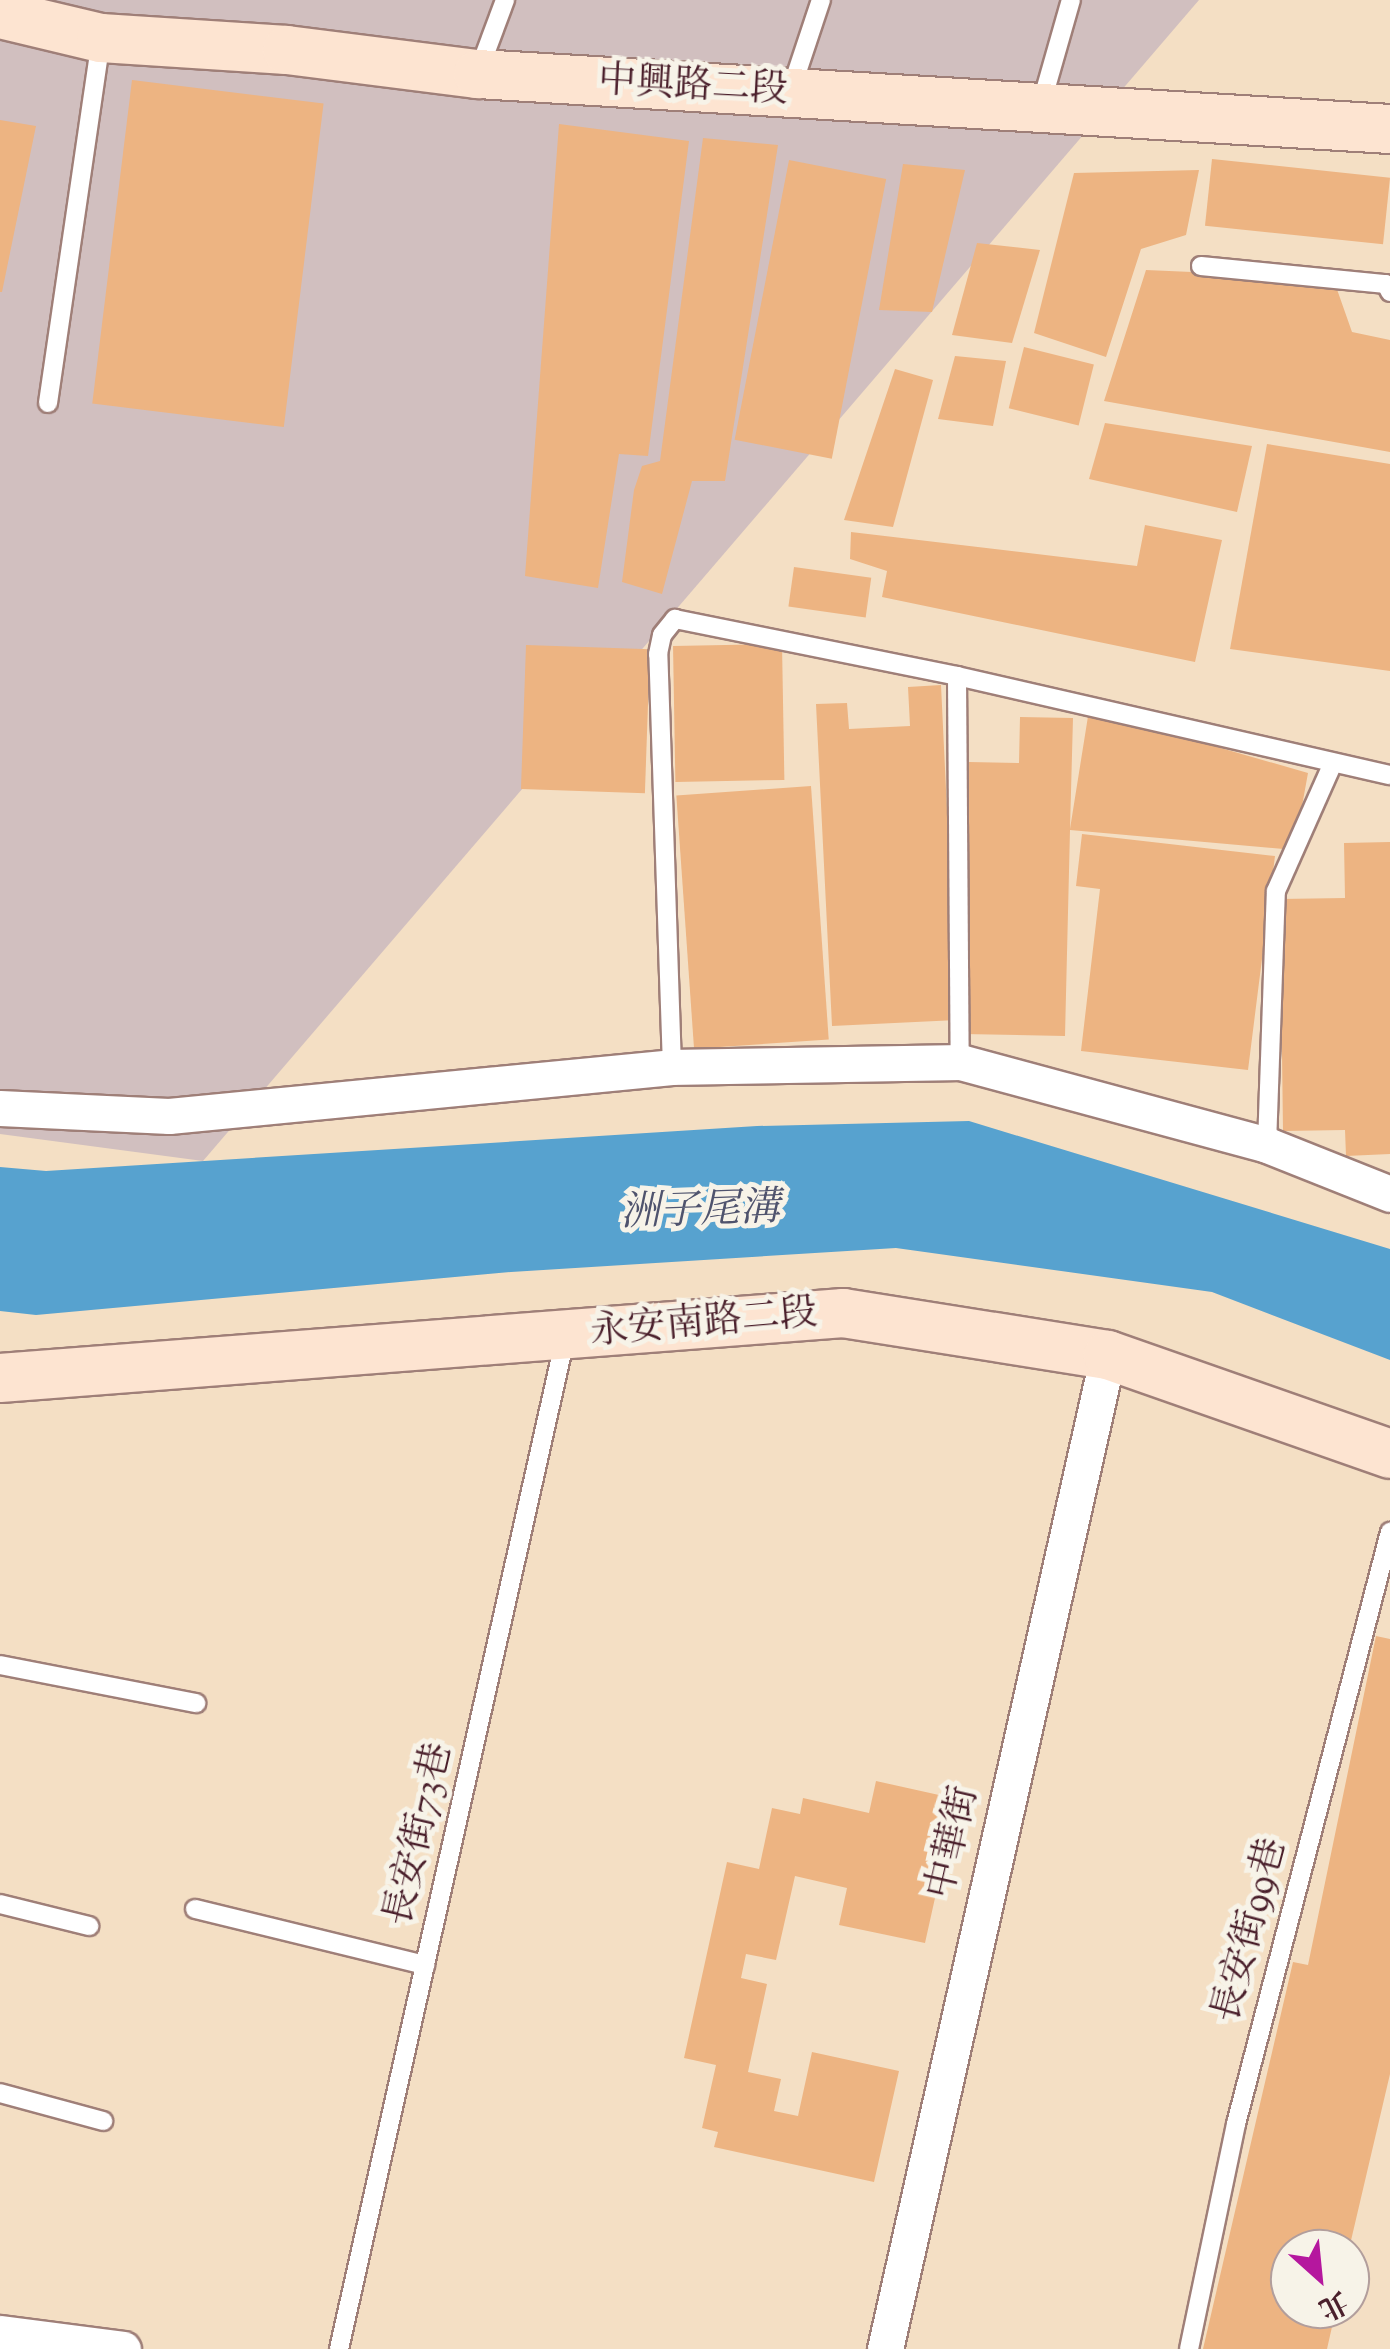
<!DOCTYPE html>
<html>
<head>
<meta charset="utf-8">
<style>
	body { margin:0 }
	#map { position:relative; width:1390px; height:2349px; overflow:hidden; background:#f4dfc4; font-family:"Sorts Mill Goudy","Noto Serif TC",serif }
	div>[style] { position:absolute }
	.industrial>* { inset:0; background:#d1bfbf }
	.water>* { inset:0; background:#57a2cf }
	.building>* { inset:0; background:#edb482; transform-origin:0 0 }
	.roads { filter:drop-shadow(2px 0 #9f7f78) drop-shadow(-2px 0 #9f7f78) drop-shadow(0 2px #9f7f78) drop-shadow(0 -2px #9f7f78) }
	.lane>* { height:18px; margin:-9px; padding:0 9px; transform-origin:9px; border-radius:9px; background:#fff }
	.street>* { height:35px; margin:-17.5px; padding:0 17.5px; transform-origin:17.5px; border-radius:17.5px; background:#fff }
	.secondary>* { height:48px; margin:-24px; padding:0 24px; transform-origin:24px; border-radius:24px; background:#fde4d1 }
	span { translate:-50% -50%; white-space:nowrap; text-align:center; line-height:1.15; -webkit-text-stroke:10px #f7f3e8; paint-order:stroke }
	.street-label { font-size:38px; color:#4a1f2b }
	.water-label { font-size:40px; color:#4f536d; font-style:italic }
	.north { position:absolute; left:1270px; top:2229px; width:100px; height:100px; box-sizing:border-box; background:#f7f3e8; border:2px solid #b29e9c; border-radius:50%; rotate:153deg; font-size:28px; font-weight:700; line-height:40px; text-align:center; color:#4a1f2b }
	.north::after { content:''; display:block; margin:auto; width:35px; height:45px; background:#b5179e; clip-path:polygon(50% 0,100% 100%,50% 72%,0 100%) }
</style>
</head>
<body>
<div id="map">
	<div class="industrial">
		<div style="clip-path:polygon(0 0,1199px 0,203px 1161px,0 1134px)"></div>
	</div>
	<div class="water">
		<div style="clip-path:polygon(969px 1121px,1390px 1249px,1390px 1360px,1212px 1292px,896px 1248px,511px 1272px,36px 1315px,0 1311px,0 1167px,46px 1171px,757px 1126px)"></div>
	</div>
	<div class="building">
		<div style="left:132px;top:80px;width:193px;height:326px;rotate:7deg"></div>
		<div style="clip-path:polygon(0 120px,36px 126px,2px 292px,0 292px)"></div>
		<div style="clip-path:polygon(559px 124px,689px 141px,648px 456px,619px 454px,598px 588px,525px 576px)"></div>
		<div style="clip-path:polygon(703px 138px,778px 145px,725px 481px,692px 481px,662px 594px,622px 582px,634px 490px,642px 466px,660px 461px)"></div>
		<div style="left:1212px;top:159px;width:179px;height:67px;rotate:6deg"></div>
		<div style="left:789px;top:160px;width:99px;height:285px;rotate:11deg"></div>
		<div style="clip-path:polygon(903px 164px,965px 170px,932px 312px,879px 310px)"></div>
		<div style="clip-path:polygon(1199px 170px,1186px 235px,1141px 249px,1106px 357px,1034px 333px,1074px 173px)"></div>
		<div style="clip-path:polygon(977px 243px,1040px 250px,1012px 343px,952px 335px)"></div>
		<div style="clip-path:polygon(1146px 270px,1333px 278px,1352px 332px,1390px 340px,1390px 452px,1104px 401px)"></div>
		<div style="left:1024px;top:347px;width:72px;height:63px;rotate:14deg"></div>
		<div style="clip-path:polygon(955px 356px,1006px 361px,993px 426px,938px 419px)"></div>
		<div style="clip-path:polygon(895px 369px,933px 380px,893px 527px,844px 520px)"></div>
		<div style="clip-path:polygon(1105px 423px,1252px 446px,1237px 512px,1089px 479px)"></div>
		<div style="clip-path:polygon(1267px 444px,1390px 464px,1390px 671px,1230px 649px)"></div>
		<div style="clip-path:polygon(1145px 525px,1222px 540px,1195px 662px,882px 597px,887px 571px,850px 559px,851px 532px,1137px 566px)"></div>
		<div style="left:794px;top:567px;width:78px;height:40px;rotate:8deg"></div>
		<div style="left:782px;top:644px;width:136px;height:109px;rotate:89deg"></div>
		<div style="left:526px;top:645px;width:124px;height:144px;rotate:2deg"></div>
		<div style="clip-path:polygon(941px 685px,957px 1020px,832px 1026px,816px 704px,847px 703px,849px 729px,910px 726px,908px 687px)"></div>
		<div style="clip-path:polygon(1089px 710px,1308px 773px,1294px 850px,1070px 830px,1065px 1036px,963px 1034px,969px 762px,1019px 763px,1020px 717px,1073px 718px,1070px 829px)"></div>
		<div style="left:811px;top:786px;width:254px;height:135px;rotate:86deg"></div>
		<div style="clip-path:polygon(1082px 834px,1275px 856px,1248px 1070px,1081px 1051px,1100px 889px,1076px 886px)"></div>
		<div style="clip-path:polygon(1390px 842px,1390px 1154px,1346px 1156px,1345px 1130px,1283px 1131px,1280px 899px,1345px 898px,1344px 843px)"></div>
		<div style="clip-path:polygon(1376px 1636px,1390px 1639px,1390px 2074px,1349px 2249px,1290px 2249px,1290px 2309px,1336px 2309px,1327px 2349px,1203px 2349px,1293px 1962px,1308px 1965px)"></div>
		<div style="clip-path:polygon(876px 1781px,957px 1799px,925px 1943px,839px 1925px,847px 1888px,795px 1876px,776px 1960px,746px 1954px,741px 1978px,767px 1984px,748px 2072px,781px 2079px,774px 2111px,798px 2116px,812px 2052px,899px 2071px,874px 2182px,714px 2147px,718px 2132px,702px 2128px,716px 2065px,684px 2058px,727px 1862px,759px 1869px,772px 1808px,800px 1814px,803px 1798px,869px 1813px)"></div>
	</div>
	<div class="roads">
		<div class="lane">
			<div style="left:479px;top:70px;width:75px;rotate:-69.6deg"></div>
			<div style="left:791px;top:90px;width:95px;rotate:-71.6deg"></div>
			<div style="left:1041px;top:105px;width:109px;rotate:-74.1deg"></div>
			<div style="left:1201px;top:266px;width:186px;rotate:5.6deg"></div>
			<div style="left:1386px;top:284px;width:9px;rotate:63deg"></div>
			<div style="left:48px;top:403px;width:369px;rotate:-81.7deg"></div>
			<div style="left:957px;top:676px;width:386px;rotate:89.6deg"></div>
			<div style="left:672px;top:1067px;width:413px;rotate:-91.9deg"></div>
			<div style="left:658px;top:654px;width:19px;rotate:-78deg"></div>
			<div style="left:662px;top:635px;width:21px;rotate:-51deg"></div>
			<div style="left:675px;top:619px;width:288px;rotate:11.4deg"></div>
			<div style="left:957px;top:676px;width:444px;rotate:12.9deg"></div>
			<div style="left:1267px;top:1145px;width:254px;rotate:-88deg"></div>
			<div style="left:1276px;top:891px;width:140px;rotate:-66deg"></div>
			<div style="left:0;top:1665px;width:200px;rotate:11deg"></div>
			<div style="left:0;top:1904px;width:92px;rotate:13.9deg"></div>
			<div style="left:195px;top:1909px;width:237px;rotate:13.7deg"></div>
			<div style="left:0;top:2093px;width:107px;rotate:15.2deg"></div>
			<div style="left:339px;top:2349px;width:1035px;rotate:-77.39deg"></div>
			<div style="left:1189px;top:2349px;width:230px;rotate:-78.2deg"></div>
			<div style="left:1236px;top:2124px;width:612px;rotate:-75.42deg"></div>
		</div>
		<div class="street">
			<div style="left:0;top:1108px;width:169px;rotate:2.7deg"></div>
			<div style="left:169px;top:1116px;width:505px;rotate:-5.56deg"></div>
			<div style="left:672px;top:1067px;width:288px;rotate:-1deg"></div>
			<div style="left:960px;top:1062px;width:318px;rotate:15.1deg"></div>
			<div style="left:1267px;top:1145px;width:132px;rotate:21.7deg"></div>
			<div style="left:0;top:2333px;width:124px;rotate:7.4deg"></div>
			<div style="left:885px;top:2349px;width:1019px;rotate:-77.36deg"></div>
		</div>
		<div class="secondary">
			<div style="left:0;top:14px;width:104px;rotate:13.4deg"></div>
			<div style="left:101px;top:38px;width:186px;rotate:3.7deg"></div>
			<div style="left:287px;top:50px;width:193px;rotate:7.2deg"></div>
			<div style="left:478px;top:74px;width:914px;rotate:3.45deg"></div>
			<div style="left:0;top:1378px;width:846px;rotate:-4.41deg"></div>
			<div style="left:843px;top:1313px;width:268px;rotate:9deg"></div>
			<div style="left:1108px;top:1355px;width:299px;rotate:19.3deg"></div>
		</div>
	</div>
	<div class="street-label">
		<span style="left:693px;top:88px;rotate:3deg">中興路二段</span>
		<span style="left:704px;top:1325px;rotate:-5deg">永安南路二段</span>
		<span style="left:421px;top:1835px;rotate:-77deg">長安街73巷</span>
		<span style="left:955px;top:1843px;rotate:-77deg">中華街</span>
		<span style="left:1252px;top:1931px;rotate:-75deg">長安街99巷</span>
	</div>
	<div class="water-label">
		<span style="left:700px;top:1213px;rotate:-2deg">洲子尾溝</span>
	</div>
	<div class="north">北</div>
</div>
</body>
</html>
